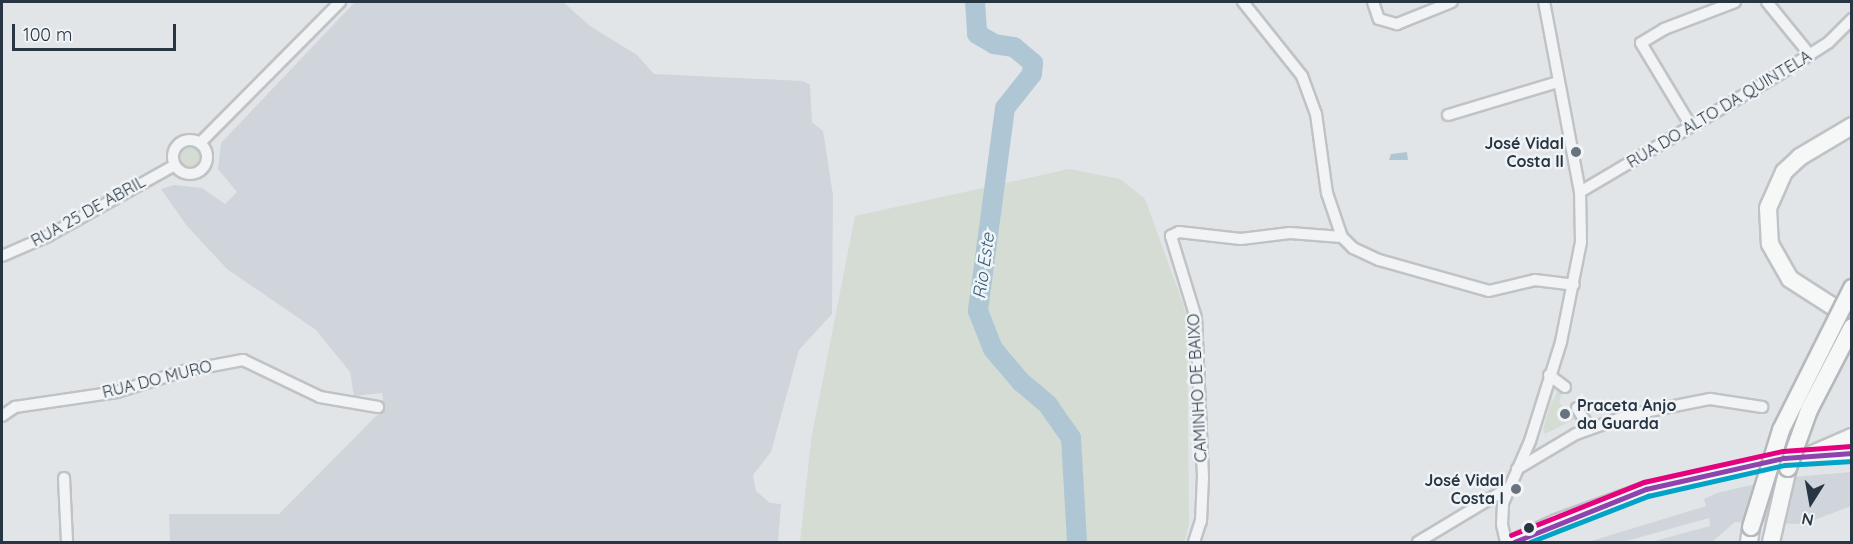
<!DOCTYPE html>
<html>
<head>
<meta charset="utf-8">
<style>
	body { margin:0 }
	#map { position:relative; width:1853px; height:544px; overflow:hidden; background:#e2e5e8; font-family:Quicksand,sans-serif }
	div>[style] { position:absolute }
	.built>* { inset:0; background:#d0d5db }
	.green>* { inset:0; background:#d4dcd3 }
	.round { border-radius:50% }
	.water>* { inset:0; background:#afc7d5 }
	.river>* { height:20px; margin:-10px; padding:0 10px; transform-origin:10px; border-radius:10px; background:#afc7d5 }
	.roads { filter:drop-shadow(2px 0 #c0c3c6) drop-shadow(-2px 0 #c0c3c6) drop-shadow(0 2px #c0c3c6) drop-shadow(0 -2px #c0c3c6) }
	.minor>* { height:10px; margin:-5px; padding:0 5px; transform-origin:5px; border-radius:5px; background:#f2f3f4 }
	.minor>.ring { margin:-5px; padding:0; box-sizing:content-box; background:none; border:10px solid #f2f3f4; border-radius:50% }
	.major>* { height:14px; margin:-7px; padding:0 7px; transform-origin:7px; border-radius:7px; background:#f6f7f7 }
	.highway>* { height:16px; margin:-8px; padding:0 8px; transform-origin:8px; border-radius:8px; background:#f6f7f7 }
	.bridges { filter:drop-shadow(2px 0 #b5b9bd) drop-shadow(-2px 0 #b5b9bd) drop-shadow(0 2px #b5b9bd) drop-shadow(0 -2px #b5b9bd) }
	.highway-bridge>* { height:16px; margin:-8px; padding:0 8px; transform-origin:8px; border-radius:8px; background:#f6f7f7 }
	.bus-1>* { height:4.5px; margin:-2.25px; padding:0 2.25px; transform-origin:2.25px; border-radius:2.25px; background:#8e44ad }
	.bus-2>* { height:4.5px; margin:-2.25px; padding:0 2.25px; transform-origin:2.25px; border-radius:2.25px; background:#02a3c7 }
	.bus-3>* { height:4.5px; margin:-2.25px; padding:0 2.25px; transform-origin:2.25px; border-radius:2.25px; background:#e5007d }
	.dots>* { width:16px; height:16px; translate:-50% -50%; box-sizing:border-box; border:3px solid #f0f4f7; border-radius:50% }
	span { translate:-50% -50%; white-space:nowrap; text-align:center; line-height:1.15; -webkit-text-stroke:5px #f0f4f7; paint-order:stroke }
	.street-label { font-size:16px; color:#283643 }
	.poi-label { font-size:16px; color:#283643; font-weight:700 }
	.right { translate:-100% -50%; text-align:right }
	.left { translate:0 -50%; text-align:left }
	.water-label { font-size:18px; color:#2f5c7a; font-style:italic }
	.frame { position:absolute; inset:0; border:3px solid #283643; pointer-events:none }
	.north { position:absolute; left:1781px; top:472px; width:60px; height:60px; -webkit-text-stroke:4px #f0f4f7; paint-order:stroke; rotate:191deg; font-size:16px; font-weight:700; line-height:24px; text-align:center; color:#283643 }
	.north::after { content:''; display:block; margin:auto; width:21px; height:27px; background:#283643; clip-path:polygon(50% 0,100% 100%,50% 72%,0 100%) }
	.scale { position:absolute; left:12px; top:24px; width:164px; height:27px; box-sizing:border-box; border:3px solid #283643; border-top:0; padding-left:8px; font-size:18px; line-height:21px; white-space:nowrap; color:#283643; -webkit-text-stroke:4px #f0f4f7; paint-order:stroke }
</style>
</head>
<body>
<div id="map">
	<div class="built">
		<div style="clip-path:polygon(355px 2px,563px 2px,590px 26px,637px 55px,654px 74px,803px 81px,810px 85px,812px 122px,823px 131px,833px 195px,832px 314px,799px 350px,771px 452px,753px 475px,756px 491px,770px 503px,781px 504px,778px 542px,170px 542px,169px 514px,279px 514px,384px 408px,382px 393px,354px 396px,350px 372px,316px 330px,227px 269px,187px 226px,161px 189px,174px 185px,202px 188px,225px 204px,237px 192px,218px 169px,221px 143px)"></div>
		<div style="clip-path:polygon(1851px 472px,1851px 506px,1804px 524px,1735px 522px,1712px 542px,1651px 542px,1710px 526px,1709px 518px,1623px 542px,1588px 542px,1706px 506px,1704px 499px,1717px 493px,1781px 478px)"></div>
	</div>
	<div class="green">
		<div class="round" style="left:178px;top:146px;width:22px;height:22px"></div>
		<div style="clip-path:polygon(1069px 169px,1120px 179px,1145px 199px,1187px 315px,1189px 525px,1184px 542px,800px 542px,811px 440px,855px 216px)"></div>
		<div style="clip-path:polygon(1554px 388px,1550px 407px,1558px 390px,1562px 392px,1559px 403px,1577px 418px,1545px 434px,1543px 430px)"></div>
	</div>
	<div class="water">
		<div style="clip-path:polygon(1407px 152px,1408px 160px,1389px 160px,1391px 154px)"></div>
	</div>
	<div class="river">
		<div style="left:975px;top:2px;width:32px;rotate:86deg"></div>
		<div style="left:977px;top:34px;width:20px;rotate:30deg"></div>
		<div style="left:994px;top:44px;width:20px;rotate:9deg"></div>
		<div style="left:1014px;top:47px;width:25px;rotate:40deg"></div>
		<div style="left:1033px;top:63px;width:11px;rotate:95deg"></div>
		<div style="left:1032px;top:74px;width:43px;rotate:128.5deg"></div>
		<div style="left:1005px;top:108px;width:205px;rotate:97.6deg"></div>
		<div style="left:978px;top:311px;width:41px;rotate:68.5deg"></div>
		<div style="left:993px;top:349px;width:43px;rotate:49.7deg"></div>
		<div style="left:1021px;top:382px;width:35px;rotate:40deg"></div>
		<div style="left:1048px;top:405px;width:40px;rotate:55.1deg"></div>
		<div style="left:1071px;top:438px;width:104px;rotate:86.7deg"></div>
	</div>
	<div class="roads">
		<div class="minor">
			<div style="left:1243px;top:2px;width:95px;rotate:51.4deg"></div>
			<div style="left:1302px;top:76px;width:40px;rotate:69.8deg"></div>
			<div style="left:1316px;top:114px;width:80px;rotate:82.1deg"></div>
			<div style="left:1327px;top:193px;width:46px;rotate:71.2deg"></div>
			<div style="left:1342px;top:237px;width:16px;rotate:45deg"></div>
			<div style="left:1353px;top:248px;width:29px;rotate:25deg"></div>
			<div style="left:1379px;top:260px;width:114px;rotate:15.7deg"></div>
			<div style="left:1489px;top:291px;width:47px;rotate:-13.4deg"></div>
			<div style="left:1535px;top:280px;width:39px;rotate:7deg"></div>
			<div style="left:1373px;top:2px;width:18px;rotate:71deg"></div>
			<div style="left:1379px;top:19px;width:19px;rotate:16deg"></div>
			<div style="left:1397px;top:24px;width:59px;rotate:-21.8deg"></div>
			<div style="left:1767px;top:2px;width:68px;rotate:50.9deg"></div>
			<div style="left:1448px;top:115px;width:115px;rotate:-16.7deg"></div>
			<div style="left:1691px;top:126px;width:97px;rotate:-121.1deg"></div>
			<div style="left:1641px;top:43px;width:27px;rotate:-31deg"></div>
			<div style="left:1664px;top:29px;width:76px;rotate:-20.8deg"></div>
			<div class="ring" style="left:173px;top:140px;width:24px;height:24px"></div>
			<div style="left:200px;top:143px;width:199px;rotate:-45.2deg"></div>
			<div style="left:1580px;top:192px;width:234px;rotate:-30.6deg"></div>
			<div style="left:1781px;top:73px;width:56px;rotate:-32.6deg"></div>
			<div style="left:1828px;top:43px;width:34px;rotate:-45deg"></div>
			<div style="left:2px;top:256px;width:50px;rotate:-23.5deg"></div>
			<div style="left:48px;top:236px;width:145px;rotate:-29.2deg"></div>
			<div style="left:1549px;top:375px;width:20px;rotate:37deg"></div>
			<div style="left:1577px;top:408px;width:19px;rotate:58deg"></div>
			<div style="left:1587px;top:424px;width:6px;rotate:99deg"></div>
			<div style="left:2px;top:416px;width:16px;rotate:-35deg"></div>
			<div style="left:15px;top:407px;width:103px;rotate:-8.4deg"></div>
			<div style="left:117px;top:392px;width:70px;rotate:-17.4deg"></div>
			<div style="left:184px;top:371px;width:60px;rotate:-10.6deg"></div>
			<div style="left:243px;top:360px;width:85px;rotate:25.7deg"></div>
			<div style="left:320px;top:397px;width:59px;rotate:9.8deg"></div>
			<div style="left:1517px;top:469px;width:69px;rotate:-30.7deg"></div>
			<div style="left:1576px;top:434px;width:56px;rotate:-19.7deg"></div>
			<div style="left:1629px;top:415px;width:83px;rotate:-11.2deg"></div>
			<div style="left:1710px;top:399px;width:53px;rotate:8.7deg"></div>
			<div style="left:64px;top:478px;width:64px;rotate:87.3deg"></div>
			<div style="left:1194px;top:542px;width:22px;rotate:-72deg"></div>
			<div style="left:1201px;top:521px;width:44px;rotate:-87.4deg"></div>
			<div style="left:1203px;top:477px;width:159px;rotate:-92.5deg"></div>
			<div style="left:1196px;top:318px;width:86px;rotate:-107deg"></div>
			<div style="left:1171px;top:236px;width:9px;rotate:-27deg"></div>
			<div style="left:1179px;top:232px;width:62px;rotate:6.4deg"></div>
			<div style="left:1241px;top:239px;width:49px;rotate:-7deg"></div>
			<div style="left:1290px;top:233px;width:52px;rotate:4.4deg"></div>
			<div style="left:1418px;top:542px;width:105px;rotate:-31deg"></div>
			<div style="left:1506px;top:542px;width:18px;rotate:-103deg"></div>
			<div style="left:1502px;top:524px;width:21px;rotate:-87deg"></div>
			<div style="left:1503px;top:503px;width:68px;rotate:-66.5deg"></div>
			<div style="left:1530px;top:441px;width:104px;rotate:-72.6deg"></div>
			<div style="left:1561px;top:342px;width:102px;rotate:-78.7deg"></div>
			<div style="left:1581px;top:242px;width:50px;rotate:-91.1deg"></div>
			<div style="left:1580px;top:192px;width:193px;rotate:-100.7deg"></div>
		</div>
		<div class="major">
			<div style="left:1815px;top:455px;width:37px;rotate:-3deg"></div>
			<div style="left:1514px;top:542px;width:47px;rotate:-25.5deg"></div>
			<div style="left:1556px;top:522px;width:96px;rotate:-20.1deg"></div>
			<div style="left:1646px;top:489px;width:138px;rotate:-12.5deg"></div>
		</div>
		<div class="highway">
			<div style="left:1852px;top:126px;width:61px;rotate:149.2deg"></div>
			<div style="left:1800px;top:157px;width:22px;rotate:137deg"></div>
			<div style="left:1784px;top:172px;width:39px;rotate:114deg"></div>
			<div style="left:1768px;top:208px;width:36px;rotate:87deg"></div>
			<div style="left:1770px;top:244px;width:40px;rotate:60.3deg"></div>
			<div style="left:1790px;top:279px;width:74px;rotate:32.8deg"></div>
			<div style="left:1808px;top:456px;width:48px;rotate:-23.4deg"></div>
			<div style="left:1749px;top:542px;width:15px;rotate:-82deg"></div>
			<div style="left:1771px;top:542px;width:76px;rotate:-77.1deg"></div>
		</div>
	</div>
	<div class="bridges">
		<div class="highway-bridge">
			<div style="left:1788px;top:468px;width:62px;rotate:-70.1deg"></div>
			<div style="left:1809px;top:410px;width:93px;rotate:-62.6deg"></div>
			<div style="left:1751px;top:527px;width:102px;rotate:-72.8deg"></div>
			<div style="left:1781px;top:430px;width:159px;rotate:-63.4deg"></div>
		</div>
	</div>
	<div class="bus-1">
		<div style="left:1514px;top:542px;width:142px;rotate:-21.9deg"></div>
		<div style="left:1646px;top:489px;width:141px;rotate:-12.7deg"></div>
		<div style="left:1784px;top:458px;width:68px;rotate:-4.2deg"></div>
	</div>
	<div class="bus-2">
		<div style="left:1530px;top:542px;width:127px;rotate:-21.3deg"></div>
		<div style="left:1648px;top:496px;width:140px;rotate:-12.8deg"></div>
		<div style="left:1785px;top:465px;width:67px;rotate:-3.4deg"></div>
	</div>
	<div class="bus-3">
		<div style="left:1511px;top:535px;width:143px;rotate:-21.7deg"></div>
		<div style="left:1644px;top:482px;width:142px;rotate:-12.6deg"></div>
		<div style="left:1783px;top:451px;width:68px;rotate:-4.2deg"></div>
	</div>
	<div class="dots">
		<div style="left:1576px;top:152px;background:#69737d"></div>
		<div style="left:1565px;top:414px;background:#69737d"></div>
		<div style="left:1516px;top:489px;background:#69737d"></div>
		<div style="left:1529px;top:528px;background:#283643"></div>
	</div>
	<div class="street-label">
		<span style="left:1719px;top:109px;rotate:-31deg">RUA DO ALTO DA QUINTELA</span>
		<span style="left:88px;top:211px;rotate:-29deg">RUA 25 DE ABRIL</span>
		<span style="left:157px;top:379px;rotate:-14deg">RUA DO MURO</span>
		<span style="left:1197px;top:388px;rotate:-93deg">CAMINHO DE BAIXO</span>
	</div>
	<div class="poi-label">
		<span class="right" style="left:1564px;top:152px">José Vidal<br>Costa II</span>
		<span class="left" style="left:1577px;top:414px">Praceta Anjo<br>da Guarda</span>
		<span class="right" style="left:1504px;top:489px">José Vidal<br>Costa I</span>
	</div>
	<div class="water-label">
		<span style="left:984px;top:266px;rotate:-82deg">Rio Este</span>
	</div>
	<div class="frame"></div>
	<div class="north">N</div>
	<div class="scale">100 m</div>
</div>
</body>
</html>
